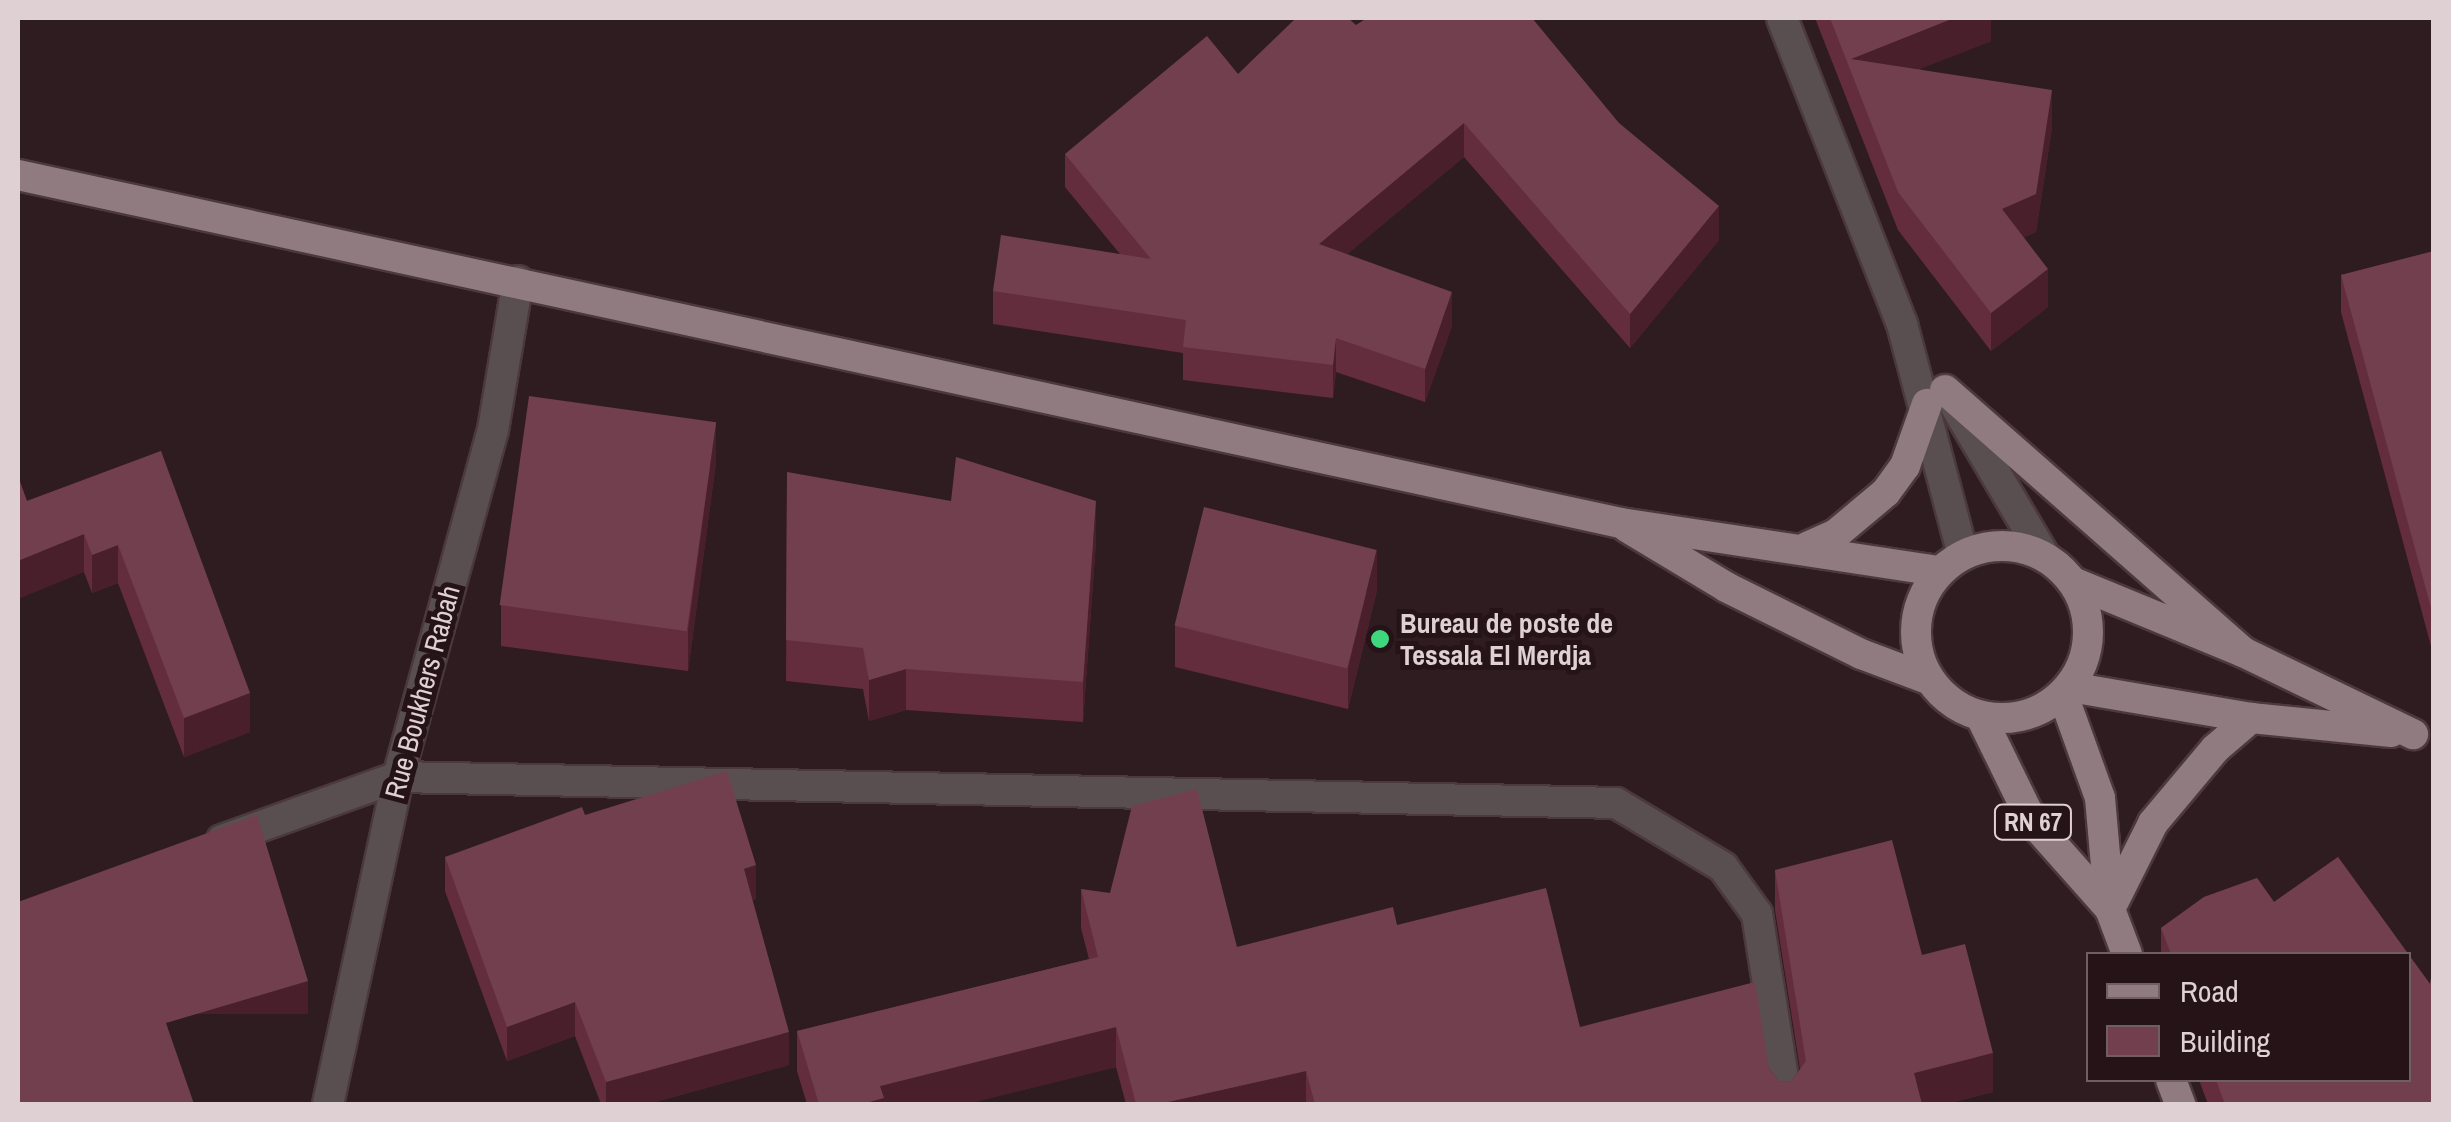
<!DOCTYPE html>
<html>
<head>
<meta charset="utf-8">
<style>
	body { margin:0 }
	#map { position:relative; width:2451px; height:1122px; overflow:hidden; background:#2f1c21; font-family:"Archivo Narrow",sans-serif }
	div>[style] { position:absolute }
	.roads { filter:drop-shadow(2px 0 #4b393d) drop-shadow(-2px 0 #4b393d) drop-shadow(0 2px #4b393d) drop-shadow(0 -2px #4b393d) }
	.minor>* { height:30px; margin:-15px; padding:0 15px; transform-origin:15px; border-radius:15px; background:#594f51 }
	.major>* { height:30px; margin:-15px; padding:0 15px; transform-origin:15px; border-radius:15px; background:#907b80 }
	.major>.ring { margin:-15px; padding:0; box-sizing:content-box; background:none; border:30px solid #907b80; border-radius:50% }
	.wall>* { inset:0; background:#642d3e }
	.shaded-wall>* { inset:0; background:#491f2c; transform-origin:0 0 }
	.building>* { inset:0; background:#713f4e; transform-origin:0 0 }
	.dots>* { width:28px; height:28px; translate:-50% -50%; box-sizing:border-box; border:5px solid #251318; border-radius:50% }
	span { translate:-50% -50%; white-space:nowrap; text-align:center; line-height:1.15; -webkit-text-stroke:10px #251318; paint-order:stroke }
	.shield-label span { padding:2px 8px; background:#251318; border:2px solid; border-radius:8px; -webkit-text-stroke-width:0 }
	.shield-label { font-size:25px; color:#ded0d3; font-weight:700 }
	.poi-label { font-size:28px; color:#ded0d3; font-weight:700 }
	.left { translate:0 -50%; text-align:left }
	.street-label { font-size:28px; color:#ded0d3 }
	.frame { position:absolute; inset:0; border:20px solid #ded0d3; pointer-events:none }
	.legend { position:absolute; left:2086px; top:952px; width:325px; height:130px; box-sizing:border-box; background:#251318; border:2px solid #6f5f63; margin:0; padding:12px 18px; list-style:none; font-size:30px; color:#ded0d3 }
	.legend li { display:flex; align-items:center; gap:20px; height:50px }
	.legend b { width:50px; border:2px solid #6f5f63 }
</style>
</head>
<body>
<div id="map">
	<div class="roads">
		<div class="minor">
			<div style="left:1782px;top:18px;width:329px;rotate:68.6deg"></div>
			<div style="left:1902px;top:324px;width:239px;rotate:75.2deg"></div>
			<div style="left:1952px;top:400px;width:182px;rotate:59.4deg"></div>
			<div style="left:222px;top:840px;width:187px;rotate:-19.7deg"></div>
			<div style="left:398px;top:777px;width:1218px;rotate:1.22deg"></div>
			<div style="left:1616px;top:803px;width:125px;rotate:30.9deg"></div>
			<div style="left:1723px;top:867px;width:58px;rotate:54.1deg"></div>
			<div style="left:1757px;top:914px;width:192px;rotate:81deg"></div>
			<div style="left:328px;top:1104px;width:334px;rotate:-77.9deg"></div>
			<div style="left:398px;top:777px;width:360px;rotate:-74.7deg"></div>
			<div style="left:493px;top:430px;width:151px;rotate:-80.5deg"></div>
		</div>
		<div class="major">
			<div style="left:18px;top:175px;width:1640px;rotate:12.25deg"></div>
			<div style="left:1621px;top:523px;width:323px;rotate:8.6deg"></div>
			<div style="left:1945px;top:390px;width:397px;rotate:41.3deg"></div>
			<div style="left:1628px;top:528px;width:114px;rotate:31deg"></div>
			<div style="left:1726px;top:587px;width:151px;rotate:26.4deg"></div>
			<div style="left:1861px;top:654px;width:74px;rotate:20.6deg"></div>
			<div class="ring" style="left:1916px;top:546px;width:142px;height:142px"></div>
			<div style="left:1807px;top:547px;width:32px;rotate:-24deg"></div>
			<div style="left:1836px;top:534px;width:65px;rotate:-40deg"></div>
			<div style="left:1886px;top:492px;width:32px;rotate:-54deg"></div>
			<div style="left:1905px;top:466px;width:66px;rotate:-70.5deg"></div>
			<div style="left:2073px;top:582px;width:184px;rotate:22.4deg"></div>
			<div style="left:2243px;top:652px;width:189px;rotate:25.8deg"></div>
			<div style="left:2070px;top:687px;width:184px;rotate:9.7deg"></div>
			<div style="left:2251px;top:718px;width:141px;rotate:5.7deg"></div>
			<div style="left:2063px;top:695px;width:109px;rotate:70.2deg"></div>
			<div style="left:2100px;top:798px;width:111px;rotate:84.9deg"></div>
			<div style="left:2110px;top:909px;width:48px;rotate:69.3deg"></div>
			<div style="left:1981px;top:717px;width:116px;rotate:63.9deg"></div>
			<div style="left:2032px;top:821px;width:118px;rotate:48.4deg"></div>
			<div style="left:2114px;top:901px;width:87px;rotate:-63.4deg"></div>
			<div style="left:2153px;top:823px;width:97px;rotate:-50deg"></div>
			<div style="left:2215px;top:749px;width:48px;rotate:-40.7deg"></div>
			<div style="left:2171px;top:1080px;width:26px;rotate:69deg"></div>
		</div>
	</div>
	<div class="wall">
		<div style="clip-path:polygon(1815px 18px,1991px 18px,1991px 41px,1919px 69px,2052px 128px,2036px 232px,2024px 237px,2048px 307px,1991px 351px,1898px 230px)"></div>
		<div style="clip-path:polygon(1356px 25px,1719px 240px,1630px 348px,1464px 157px,1347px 254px,1452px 326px,1425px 402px,1336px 372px,1333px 398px,1183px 380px,1183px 353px,993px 324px,993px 291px,1120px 254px,1065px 187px,1065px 154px,1238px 74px)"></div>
		<div style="clip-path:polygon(2434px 251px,2434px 657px,2341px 312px,2341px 275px)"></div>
		<div style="clip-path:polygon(161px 451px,250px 732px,184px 757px,118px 583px,92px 593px,84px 572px,27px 501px)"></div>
		<div style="clip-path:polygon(716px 462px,688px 671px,501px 646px,501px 605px)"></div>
		<div style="clip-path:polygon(787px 472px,1096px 541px,1083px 722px,906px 710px,869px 721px,863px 689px,786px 681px)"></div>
		<div style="clip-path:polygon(1377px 590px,1348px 709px,1175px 667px,1175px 626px)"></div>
		<div style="clip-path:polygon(585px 815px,756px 899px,752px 900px,789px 1065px,648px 1104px,601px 1104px,575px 1036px,507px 1061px,445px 891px,445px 857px)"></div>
		<div style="clip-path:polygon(2338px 857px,2430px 984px,2434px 961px,2434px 1104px,2208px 1104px,2199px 1080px,2408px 1080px,2408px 954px,2161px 954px,2161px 928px,2204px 897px,2257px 878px,2274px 902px)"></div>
		<div style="clip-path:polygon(1775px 870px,1922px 955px,1993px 1092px,1946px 1104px,1126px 1104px,1116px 1067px,966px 1104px,807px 1104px,797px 1071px,797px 1031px,1089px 959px,1081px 928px,1081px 889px,1237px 947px,1397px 925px,1580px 1027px,1769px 1068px,1779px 1081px,1791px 1082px,1800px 1069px,1775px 910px)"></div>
	</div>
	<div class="shaded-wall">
		<div style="clip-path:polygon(1954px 18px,1991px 18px,1991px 41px,1859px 93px,1851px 59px)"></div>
		<div style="clip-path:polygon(2052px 90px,2052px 128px,2036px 232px,2002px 247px,2002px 209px)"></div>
		<div style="clip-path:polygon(1464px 123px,1464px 157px,1319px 278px,1319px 244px)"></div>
		<div style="clip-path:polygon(1719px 206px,1719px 240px,1630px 348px,1630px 314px)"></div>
		<div style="clip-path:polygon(2048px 269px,2048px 307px,1991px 351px,1991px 313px)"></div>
		<div style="clip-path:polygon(1452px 292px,1452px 326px,1425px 402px,1425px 369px)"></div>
		<div style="clip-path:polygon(1336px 338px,1336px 372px,1333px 398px,1333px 365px)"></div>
		<div style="clip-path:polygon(716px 421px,716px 462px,688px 671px,688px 630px)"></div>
		<div style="clip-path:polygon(1096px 501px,1096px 541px,1083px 722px,1083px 682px)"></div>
		<div style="clip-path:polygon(84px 534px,84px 572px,18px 599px,18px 561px)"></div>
		<div style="clip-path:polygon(118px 545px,118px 583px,92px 593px,92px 555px)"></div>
		<div style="clip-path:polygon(1377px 549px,1377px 590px,1348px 709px,1348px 668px)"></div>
		<div style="clip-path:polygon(906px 669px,906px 710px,869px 721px,869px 680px)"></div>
		<div style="clip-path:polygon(250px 693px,250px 732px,184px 757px,184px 718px)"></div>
		<div style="clip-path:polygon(756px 865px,756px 899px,744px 903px,744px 869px)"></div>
		<div style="left:308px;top:981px;width:33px;height:148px;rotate:90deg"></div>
		<div style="clip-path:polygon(575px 1002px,575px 1036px,507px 1061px,507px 1027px)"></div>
		<div style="clip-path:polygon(1116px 1027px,1116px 1067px,966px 1104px,862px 1104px,880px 1086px)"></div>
		<div style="clip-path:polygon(789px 1032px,789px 1065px,648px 1104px,606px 1104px,606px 1082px)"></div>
		<div style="clip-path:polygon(1993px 1053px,1993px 1092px,1946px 1104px,1914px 1104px,1914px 1073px)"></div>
		<div style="clip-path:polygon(1306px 1071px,1306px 1104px,1159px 1104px)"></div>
	</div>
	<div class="building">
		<div style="clip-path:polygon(1296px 18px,1348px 18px,1356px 25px,1367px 18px,1532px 18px,1619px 123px,1719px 206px,1630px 314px,1464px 123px,1319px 244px,1452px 292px,1425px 369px,1336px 338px,1333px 365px,1183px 347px,1186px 320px,993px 291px,1001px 235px,1151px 259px,1065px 154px,1207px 36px,1238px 74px)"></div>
		<div style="clip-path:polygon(1830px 18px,1954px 18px,1851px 59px,2052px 90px,2036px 194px,2002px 209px,2048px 269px,1991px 313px,1898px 192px)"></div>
		<div style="clip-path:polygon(2434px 251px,2434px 619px,2341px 275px)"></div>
		<div style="left:529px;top:396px;width:189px;height:211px;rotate:8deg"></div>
		<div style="clip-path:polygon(161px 451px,250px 693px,184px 718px,118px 545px,92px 555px,84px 534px,18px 561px,18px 476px,27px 501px)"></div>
		<div style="clip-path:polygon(956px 457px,1096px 501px,1083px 682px,906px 669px,869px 680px,863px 648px,786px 640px,787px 472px,951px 501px)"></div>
		<div style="left:1204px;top:507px;width:178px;height:122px;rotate:14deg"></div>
		<div style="clip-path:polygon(727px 771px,756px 865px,744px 869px,789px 1032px,606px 1082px,575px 1002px,507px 1027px,445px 857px,582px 807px,585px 815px)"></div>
		<div style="clip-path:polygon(1197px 789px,1237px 947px,1393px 907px,1397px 925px,1546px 888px,1580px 1027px,1755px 982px,1769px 1068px,1779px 1081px,1791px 1082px,1806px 1061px,1775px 870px,1892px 840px,1922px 955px,1965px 944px,1993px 1053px,1914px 1073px,1922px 1104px,1315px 1104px,1306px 1071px,1159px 1104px,1136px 1104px,1116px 1027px,880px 1086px,884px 1098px,862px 1104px,819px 1104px,797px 1031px,1098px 957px,1081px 889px,1110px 893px,1132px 806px)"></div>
		<div style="clip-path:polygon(257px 815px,308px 981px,166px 1023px,194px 1104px,18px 1104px,18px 902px)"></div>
		<div style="clip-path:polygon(2338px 857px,2430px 984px,2434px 961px,2434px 1104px,2225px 1104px,2216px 1080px,2408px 1080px,2408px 954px,2171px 954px,2161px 928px,2204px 897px,2257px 878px,2274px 902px)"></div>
	</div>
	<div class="dots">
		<div style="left:1380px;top:639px;background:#3ed77d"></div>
	</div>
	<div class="shield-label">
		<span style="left:2033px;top:822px">RN 67</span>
	</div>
	<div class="poi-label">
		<span class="left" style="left:1400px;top:639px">Bureau de poste de<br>Tessala El Merdja</span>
	</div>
	<div class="street-label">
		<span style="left:422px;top:692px;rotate:-75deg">Rue Boukhers Rabah</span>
	</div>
	<div class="frame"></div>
	<ul class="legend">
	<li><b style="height:12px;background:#907b80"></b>Road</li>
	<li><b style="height:28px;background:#713f4e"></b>Building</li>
	</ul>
</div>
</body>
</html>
